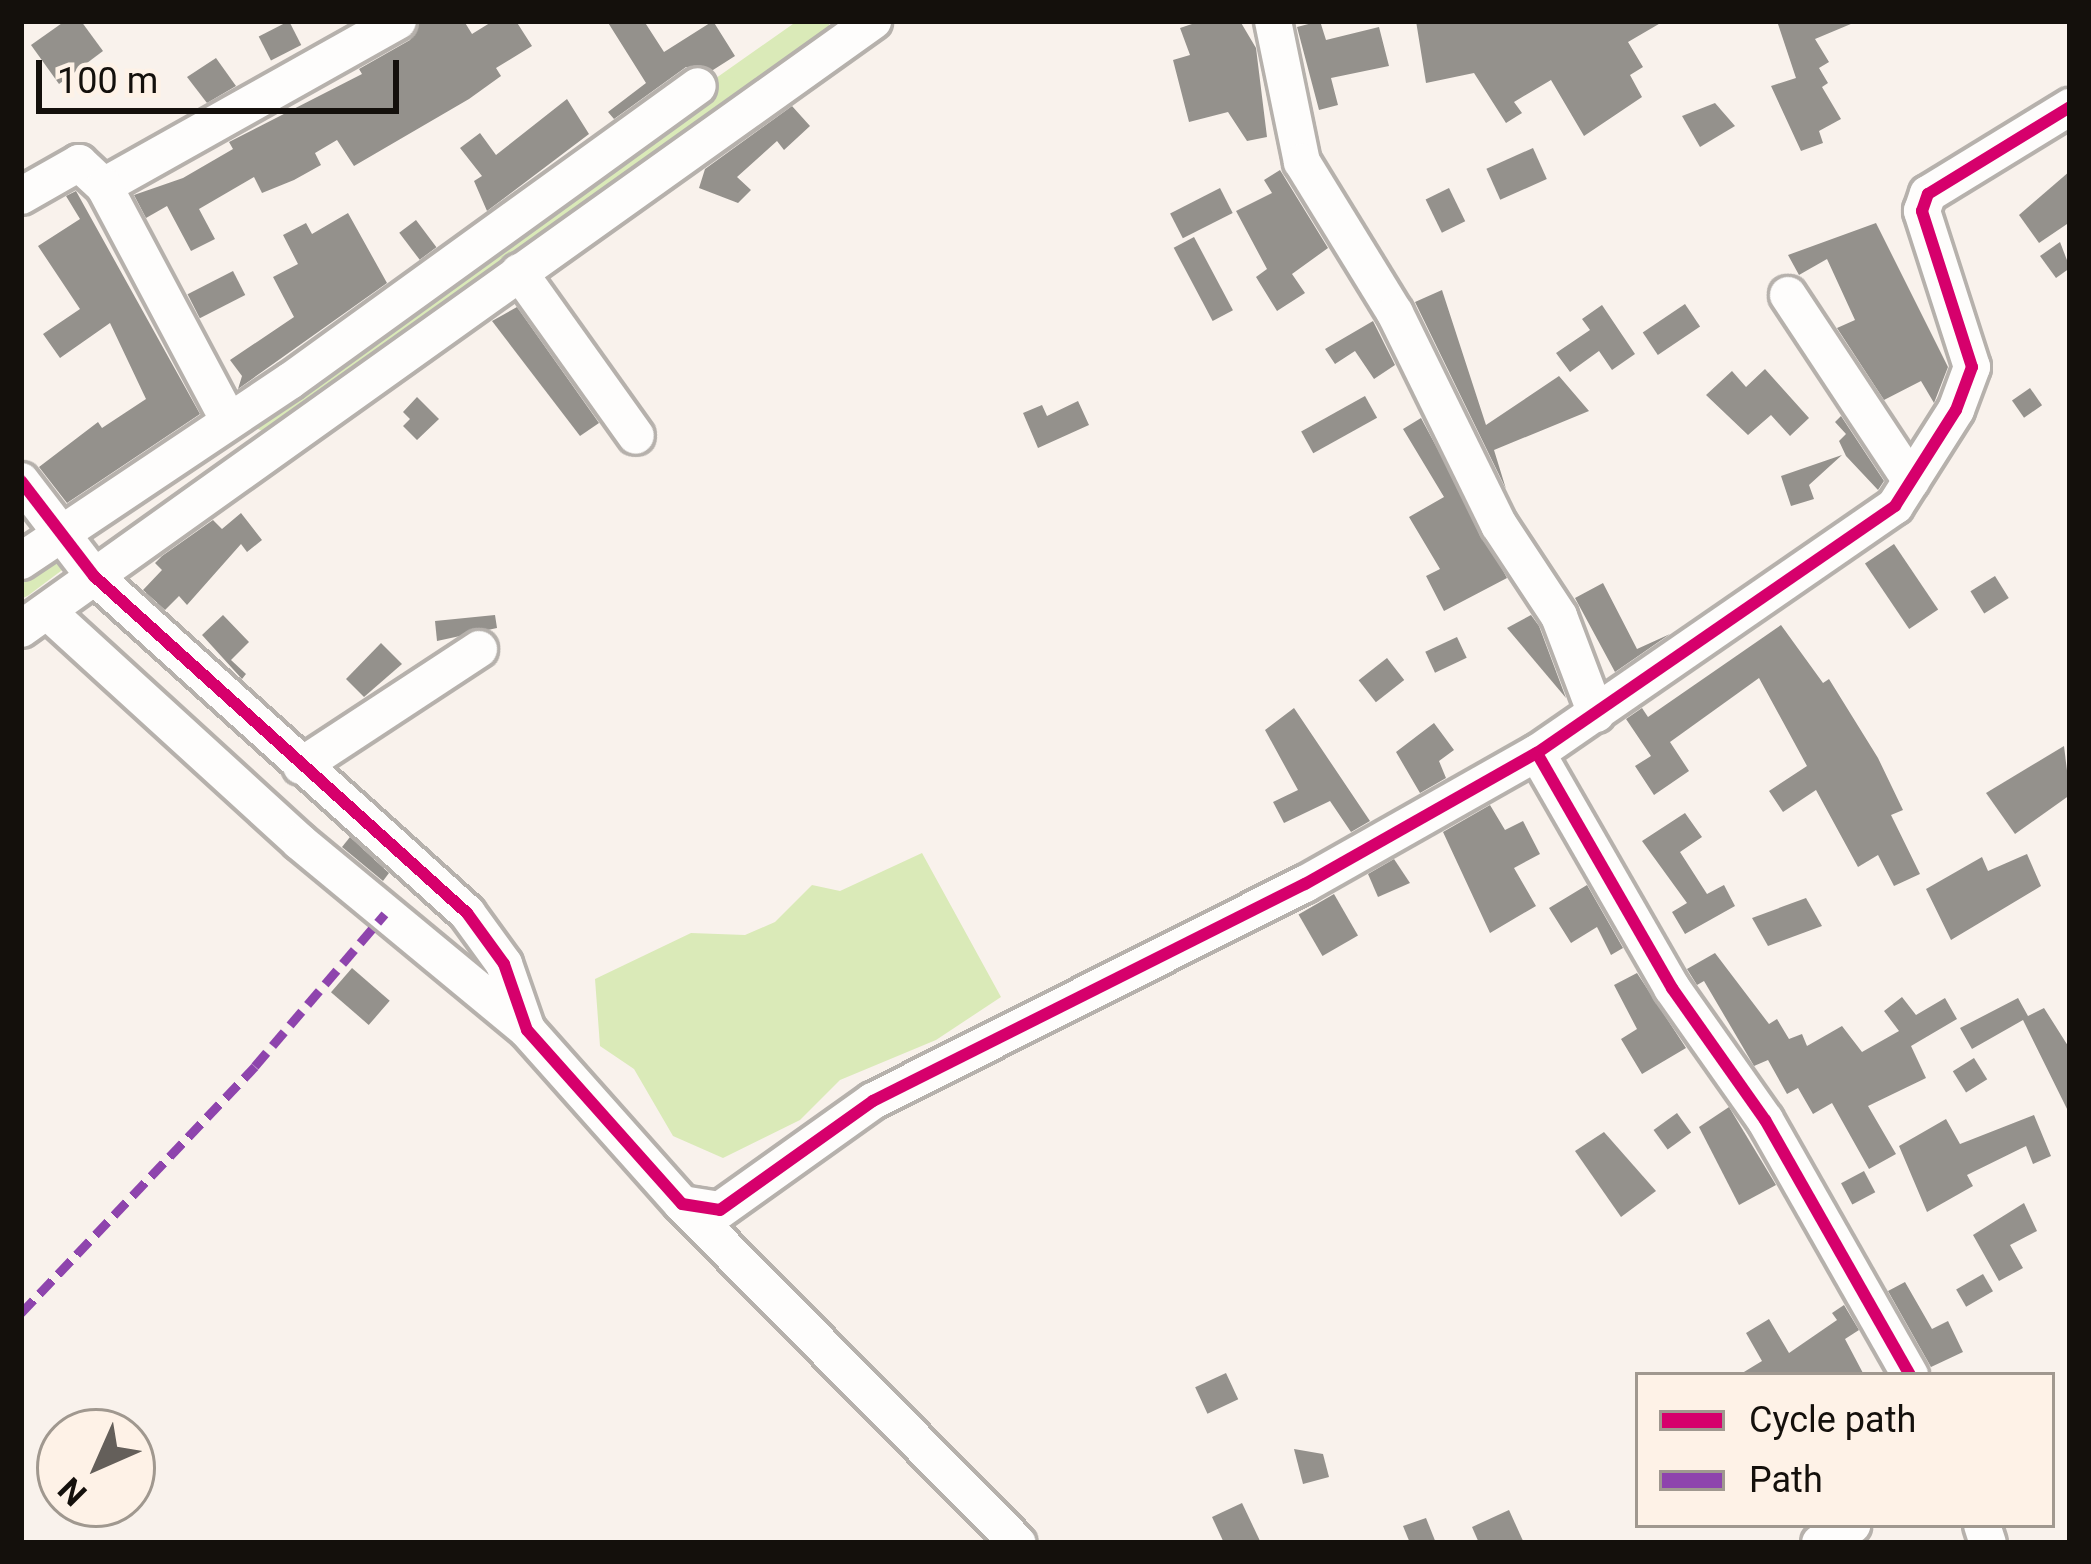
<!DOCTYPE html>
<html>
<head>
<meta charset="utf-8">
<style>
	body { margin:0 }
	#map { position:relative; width:2091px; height:1564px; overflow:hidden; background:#f9f2ec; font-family:Roboto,sans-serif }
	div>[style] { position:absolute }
	.water>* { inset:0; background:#daeab8 }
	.canal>* { height:24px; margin:-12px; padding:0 12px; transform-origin:12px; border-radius:12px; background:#daeab8 }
	.building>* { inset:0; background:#94918c; transform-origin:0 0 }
	.roads { filter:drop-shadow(3px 0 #b6b1ac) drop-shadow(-3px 0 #b6b1ac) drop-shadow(0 3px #b6b1ac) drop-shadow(0 -3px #b6b1ac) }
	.minor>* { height:36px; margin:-18px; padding:0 18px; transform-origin:18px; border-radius:18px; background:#fefdfc }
	.quiet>* { height:9px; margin-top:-4.5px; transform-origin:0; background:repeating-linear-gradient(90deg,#8e44ad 0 18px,transparent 0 27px) }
	.cycleway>* { height:12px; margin:-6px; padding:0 6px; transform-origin:6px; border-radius:6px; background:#d6006c }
	span { translate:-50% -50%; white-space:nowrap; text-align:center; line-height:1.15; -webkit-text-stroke:12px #fef2e7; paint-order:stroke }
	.frame { position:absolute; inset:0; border:24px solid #14100c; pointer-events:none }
	.legend { position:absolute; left:1635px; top:1372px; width:420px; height:156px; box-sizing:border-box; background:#fef2e7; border:3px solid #a0988f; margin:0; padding:15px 21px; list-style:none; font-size:36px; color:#14100c }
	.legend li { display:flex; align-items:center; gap:24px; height:60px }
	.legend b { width:60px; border:3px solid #a0988f }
	.north { position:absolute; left:36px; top:1408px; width:120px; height:120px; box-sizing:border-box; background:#fef2e7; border:3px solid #a0988f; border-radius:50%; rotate:225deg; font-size:33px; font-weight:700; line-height:48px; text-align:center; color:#14100c }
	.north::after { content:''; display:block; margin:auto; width:42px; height:54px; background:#645f5a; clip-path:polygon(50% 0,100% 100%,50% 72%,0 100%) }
	.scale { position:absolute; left:36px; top:60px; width:363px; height:54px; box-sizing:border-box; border:6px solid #14100c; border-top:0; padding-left:15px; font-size:36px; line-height:42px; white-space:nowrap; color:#14100c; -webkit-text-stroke:9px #fef2e7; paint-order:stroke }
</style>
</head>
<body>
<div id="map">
	<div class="water">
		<div style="clip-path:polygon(922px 853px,1001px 997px,936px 1040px,840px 1080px,800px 1120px,723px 1158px,673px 1136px,634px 1069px,600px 1046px,595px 979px,691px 933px,745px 935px,775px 922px,812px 885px,840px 891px)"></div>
	</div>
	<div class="canal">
		<div style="left:717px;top:92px;width:123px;rotate:-35.1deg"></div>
		<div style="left:265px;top:419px;width:571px;rotate:-35.3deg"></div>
		<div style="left:21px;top:586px;width:75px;rotate:-36.9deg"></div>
	</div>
	<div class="building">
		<div style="clip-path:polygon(65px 21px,81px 21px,103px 51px,59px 84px,31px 45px)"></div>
		<div style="left:289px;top:21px;width:27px;height:34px;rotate:63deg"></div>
		<div style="clip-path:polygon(420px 21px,464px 21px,472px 34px,493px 21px,516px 21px,532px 46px,496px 68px,501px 76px,469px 99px,354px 166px,337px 140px,315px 153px,321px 165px,294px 180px,262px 193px,254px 177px,199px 209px,215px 239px,191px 251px,167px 206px,146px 218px,134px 195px,183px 178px,233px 149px,229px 142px,362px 74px,359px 69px,410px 40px)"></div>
		<div style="clip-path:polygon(607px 21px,644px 21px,664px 52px,713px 21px,735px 56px,713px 70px,686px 67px,614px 119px,608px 112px,646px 83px)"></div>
		<div style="clip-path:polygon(1201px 21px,1240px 21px,1256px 48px,1267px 137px,1247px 141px,1228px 112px,1189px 122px,1173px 60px,1190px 55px,1180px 28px)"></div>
		<div style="clip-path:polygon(1320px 21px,1326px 40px,1379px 27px,1389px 66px,1331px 78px,1338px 105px,1319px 110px,1297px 27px)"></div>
		<div style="clip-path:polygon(1416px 21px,1664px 21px,1628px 42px,1643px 67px,1630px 75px,1642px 97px,1584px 136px,1551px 80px,1514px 102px,1522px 113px,1506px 123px,1474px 73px,1426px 83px)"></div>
		<div style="clip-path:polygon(1777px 21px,1858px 21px,1815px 39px,1829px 62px,1819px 68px,1828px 83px,1822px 87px,1841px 119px,1819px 131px,1823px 143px,1801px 151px,1771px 86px,1796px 78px)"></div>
		<div style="clip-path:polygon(216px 58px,236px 86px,207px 103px,187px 77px)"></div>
		<div style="clip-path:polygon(567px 99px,589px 134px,487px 211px,474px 181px,482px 176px,460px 148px,480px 133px,496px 155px)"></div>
		<div style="clip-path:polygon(1715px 103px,1735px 126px,1700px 147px,1682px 116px)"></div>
		<div style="clip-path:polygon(792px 106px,810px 126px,784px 150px,777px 141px,737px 177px,751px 190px,738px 203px,699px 188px,705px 169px)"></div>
		<div style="left:1533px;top:148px;width:34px;height:51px;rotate:66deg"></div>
		<div style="clip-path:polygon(1280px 170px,1328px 248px,1292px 274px,1305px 293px,1277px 311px,1256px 277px,1267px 269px,1236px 211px,1272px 193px,1264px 180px)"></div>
		<div style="clip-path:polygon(2070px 171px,2070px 222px,2039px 243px,2019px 215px)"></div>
		<div style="left:1220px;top:188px;width:28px;height:56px;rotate:63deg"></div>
		<div style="left:1449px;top:188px;width:37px;height:26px;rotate:64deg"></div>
		<div style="clip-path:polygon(76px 191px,200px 414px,67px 503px,39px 467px,98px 422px,102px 428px,146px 399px,110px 323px,60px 358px,43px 334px,80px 309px,38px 246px,80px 219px,66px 196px)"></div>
		<div style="clip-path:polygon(348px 213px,387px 283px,238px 389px,242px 376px,230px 360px,294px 317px,273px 277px,298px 264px,283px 235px,306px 223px,312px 234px)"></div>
		<div style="left:416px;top:220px;width:34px;height:21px;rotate:53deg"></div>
		<div style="clip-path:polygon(1876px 223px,1948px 367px,1934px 403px,1921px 381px,1884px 400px,1837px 328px,1855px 320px,1827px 259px,1799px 275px,1788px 255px)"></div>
		<div style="left:1194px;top:237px;width:83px;height:23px;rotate:62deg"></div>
		<div style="clip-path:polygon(2060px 242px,2070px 268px,2056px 278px,2040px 256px)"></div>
		<div style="left:233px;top:271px;width:27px;height:51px;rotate:63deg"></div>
		<div style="clip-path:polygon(1442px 290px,1486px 425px,1559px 376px,1589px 411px,1494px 450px,1506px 489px,1415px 302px)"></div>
		<div style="left:1685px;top:304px;width:27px;height:51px;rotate:56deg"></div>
		<div style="clip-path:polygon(1602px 305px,1635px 354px,1612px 370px,1599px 351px,1570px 372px,1556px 353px,1590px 330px,1582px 319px)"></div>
		<div style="clip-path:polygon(517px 307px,599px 423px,580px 436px,492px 321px)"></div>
		<div style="clip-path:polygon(1373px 321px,1395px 365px,1374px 379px,1355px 351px,1335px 364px,1325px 349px)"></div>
		<div style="clip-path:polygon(1765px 369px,1809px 418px,1790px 436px,1771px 415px,1748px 435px,1706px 395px,1732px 371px,1746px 387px)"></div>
		<div style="left:2030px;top:388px;width:21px;height:22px;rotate:55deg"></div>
		<div style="left:1365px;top:396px;width:25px;height:73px;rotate:61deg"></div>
		<div style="clip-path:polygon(417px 397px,439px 419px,417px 440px,403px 426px,410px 419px,403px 412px)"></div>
		<div style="clip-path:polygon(1078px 401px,1089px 425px,1038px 448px,1023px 413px,1042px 405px,1047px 416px)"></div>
		<div style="clip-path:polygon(1841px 416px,1884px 481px,1878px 490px,1846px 456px,1839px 441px,1846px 434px,1835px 422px)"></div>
		<div style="clip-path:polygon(1421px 418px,1507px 578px,1444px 611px,1426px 576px,1440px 569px,1409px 517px,1444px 497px,1403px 429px)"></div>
		<div style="clip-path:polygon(1842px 455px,1809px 485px,1814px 499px,1791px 506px,1781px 476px)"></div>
		<div style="clip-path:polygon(241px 513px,262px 540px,247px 552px,241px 544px,187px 605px,179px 596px,165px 610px,143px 590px,162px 570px,155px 563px,162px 556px,213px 520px,222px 529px)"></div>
		<div style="left:1894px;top:544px;width:79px;height:35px;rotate:56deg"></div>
		<div style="left:1995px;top:576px;width:26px;height:29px;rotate:58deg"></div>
		<div style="clip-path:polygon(1603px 583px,1637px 649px,1670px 634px,1615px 672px,1575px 598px)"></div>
		<div style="clip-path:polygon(223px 615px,249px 642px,231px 660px,246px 674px,242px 679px,202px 635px)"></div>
		<div style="clip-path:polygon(495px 615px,497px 628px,437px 641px,435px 621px)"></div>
		<div style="clip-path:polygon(1531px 615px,1539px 626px,1566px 698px,1507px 628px)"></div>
		<div style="clip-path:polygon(1781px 625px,1823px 683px,1829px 679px,1878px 758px,1903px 810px,1891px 815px,1920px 874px,1894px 886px,1878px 855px,1858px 867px,1816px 790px,1783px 812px,1769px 791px,1807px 766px,1759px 678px,1670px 742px,1689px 771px,1654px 795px,1635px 766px,1651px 756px,1626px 719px,1642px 708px,1648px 717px)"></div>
		<div style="left:1457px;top:637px;width:23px;height:35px;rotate:65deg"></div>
		<div style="clip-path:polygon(381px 643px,402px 664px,364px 697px,346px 679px)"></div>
		<div style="left:1387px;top:658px;width:28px;height:36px;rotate:52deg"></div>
		<div style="clip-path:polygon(1294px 708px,1370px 821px,1351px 832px,1330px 801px,1284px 823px,1273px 802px,1298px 790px,1265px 730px)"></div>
		<div style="clip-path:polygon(1434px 723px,1454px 750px,1439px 761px,1446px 778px,1420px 793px,1396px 752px)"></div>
		<div style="clip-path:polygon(2064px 746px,2070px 795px,2015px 834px,1986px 793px)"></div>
		<div style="clip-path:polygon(1490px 805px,1505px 830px,1523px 821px,1540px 854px,1514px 868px,1536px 906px,1490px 933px,1443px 832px)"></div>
		<div style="clip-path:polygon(1685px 813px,1702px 837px,1680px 852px,1707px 894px,1724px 885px,1735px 906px,1685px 934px,1672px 912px,1687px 903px,1642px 841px)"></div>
		<div style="clip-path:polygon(350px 837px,389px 873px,383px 881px,342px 847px)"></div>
		<div style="clip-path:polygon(2027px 854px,2041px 886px,1951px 940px,1926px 889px,1982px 857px,1988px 871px)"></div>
		<div style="clip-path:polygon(1394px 859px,1410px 883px,1378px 897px,1368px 874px)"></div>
		<div style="clip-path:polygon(1587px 885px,1623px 948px,1611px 955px,1597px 927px,1571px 943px,1549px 908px)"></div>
		<div style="left:1334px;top:894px;width:48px;height:41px;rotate:60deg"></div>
		<div style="clip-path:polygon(1806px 898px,1822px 926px,1768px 946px,1752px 918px)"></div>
		<div style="clip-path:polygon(1715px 953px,1769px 1024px,1777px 1019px,1789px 1039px,1802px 1034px,1807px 1046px,1842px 1026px,1862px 1052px,1899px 1031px,1884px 1011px,1902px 997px,1916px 1015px,1945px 998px,1957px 1019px,1911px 1046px,1926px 1078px,1868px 1106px,1896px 1154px,1869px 1169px,1832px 1103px,1813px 1114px,1798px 1088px,1787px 1094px,1768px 1060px,1754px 1066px,1704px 981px,1697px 985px,1687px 969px)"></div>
		<div style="left:352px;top:968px;width:50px;height:32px;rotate:41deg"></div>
		<div style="clip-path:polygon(1637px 973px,1686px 1048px,1642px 1074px,1621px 1039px,1637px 1029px,1614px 985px)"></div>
		<div style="clip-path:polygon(2018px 998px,2028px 1016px,2044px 1008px,2070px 1049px,2070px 1115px,2023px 1020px,1972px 1049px,1960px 1028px)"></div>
		<div style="left:1974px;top:1058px;width:25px;height:25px;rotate:58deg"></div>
		<div style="clip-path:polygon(1729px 1107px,1776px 1185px,1739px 1205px,1699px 1127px)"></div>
		<div style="left:1677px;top:1113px;width:24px;height:29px;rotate:54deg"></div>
		<div style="clip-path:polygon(2034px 1115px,2051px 1156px,2033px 1164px,2026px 1146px,1967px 1175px,1973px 1186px,1927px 1212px,1899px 1146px,1946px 1119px,1960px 1144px)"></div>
		<div style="clip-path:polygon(1604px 1132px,1656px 1191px,1621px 1217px,1575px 1151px)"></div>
		<div style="left:1864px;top:1171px;width:24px;height:26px;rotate:62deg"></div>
		<div style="clip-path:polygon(2024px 1203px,2037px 1231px,2010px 1245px,2023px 1268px,1999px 1281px,1973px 1235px)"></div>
		<div style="left:1983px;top:1274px;width:20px;height:31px;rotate:60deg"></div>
		<div style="clip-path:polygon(1905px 1282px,1932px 1329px,1948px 1321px,1963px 1352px,1931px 1367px,1888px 1291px)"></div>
		<div style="clip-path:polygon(1844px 1305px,1859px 1330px,1845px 1339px,1864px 1375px,1739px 1375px,1762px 1361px,1746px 1333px,1769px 1319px,1789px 1353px,1837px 1320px,1832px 1313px)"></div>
		<div style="left:1226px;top:1373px;width:29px;height:34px;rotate:65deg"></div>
		<div style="clip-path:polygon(1294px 1449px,1323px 1454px,1329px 1477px,1303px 1484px)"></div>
		<div style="clip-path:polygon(1242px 1503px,1261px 1543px,1224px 1543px,1212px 1517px)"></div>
		<div style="clip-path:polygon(1509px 1510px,1524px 1543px,1479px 1543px,1472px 1527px)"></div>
		<div style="clip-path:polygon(1426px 1518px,1436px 1543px,1410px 1543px,1403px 1526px)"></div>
	</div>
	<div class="roads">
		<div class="minor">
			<div style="left:1273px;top:21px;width:144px;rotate:78.4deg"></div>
			<div style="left:1302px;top:162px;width:177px;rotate:58.4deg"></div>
			<div style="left:1395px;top:313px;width:236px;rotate:63.9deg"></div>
			<div style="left:1499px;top:525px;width:109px;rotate:56.6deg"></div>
			<div style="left:1559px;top:616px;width:105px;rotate:69.3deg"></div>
			<div style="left:104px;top:186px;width:337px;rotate:-29.3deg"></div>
			<div style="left:21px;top:196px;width:67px;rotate:-29.6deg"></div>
			<div style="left:79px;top:163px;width:34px;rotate:43deg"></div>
			<div style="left:104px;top:186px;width:266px;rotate:62deg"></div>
			<div style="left:519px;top:272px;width:201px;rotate:54.5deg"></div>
			<div style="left:1788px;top:295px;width:223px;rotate:56.5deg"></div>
			<div style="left:21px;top:481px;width:120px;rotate:52.5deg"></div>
			<div style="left:94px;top:576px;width:503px;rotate:42.1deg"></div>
			<div style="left:467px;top:913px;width:63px;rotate:54deg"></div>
			<div style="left:504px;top:964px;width:70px;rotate:70.8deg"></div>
			<div style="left:527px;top:1030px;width:233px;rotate:48.3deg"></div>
			<div style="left:682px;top:1204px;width:38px;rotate:9deg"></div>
			<div style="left:720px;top:1210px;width:188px;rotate:-35.5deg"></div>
			<div style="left:873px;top:1101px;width:483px;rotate:-26.7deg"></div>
			<div style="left:1305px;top:884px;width:266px;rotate:-29.5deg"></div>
			<div style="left:21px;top:561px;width:324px;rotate:-33.8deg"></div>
			<div style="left:290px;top:381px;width:503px;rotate:-35.87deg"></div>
			<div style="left:47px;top:611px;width:343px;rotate:42.4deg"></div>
			<div style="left:300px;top:842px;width:295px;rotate:39.6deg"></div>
			<div style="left:21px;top:629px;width:1047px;rotate:-35.51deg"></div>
			<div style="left:301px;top:766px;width:213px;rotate:-33.3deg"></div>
			<div style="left:682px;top:1204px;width:477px;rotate:45.3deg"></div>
			<div style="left:1910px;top:1375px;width:293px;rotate:-119.6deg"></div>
			<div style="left:1765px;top:1120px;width:161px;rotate:-125.2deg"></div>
			<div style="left:1672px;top:988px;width:271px;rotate:-119.9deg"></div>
			<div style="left:1537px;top:753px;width:435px;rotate:-34.6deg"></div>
			<div style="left:1895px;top:506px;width:114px;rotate:-57.6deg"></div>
			<div style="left:1956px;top:410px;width:46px;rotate:-69.6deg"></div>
			<div style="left:1972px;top:367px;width:164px;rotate:-107.8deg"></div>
			<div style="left:1922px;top:211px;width:18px;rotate:-71deg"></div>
			<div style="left:1928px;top:194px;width:167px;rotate:-31.5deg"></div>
			<div style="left:1982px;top:1525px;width:19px;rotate:72deg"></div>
			<div style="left:1820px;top:1543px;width:37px;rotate:-29deg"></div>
		</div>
	</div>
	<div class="quiet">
		<div style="left:21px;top:1313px;width:340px;rotate:-46.5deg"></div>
		<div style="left:255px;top:1066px;width:200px;rotate:-49.5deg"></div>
	</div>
	<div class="cycleway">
		<div style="left:21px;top:481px;width:120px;rotate:52.5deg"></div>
		<div style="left:94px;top:576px;width:503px;rotate:42.1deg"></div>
		<div style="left:467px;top:913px;width:63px;rotate:54deg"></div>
		<div style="left:504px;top:964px;width:70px;rotate:70.8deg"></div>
		<div style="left:527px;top:1030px;width:233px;rotate:48.3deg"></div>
		<div style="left:682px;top:1204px;width:38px;rotate:9deg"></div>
		<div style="left:720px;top:1210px;width:188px;rotate:-35.5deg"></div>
		<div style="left:873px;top:1101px;width:483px;rotate:-26.7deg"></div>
		<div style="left:1305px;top:884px;width:266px;rotate:-29.5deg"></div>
		<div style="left:1910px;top:1375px;width:293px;rotate:-119.6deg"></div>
		<div style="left:1765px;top:1120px;width:161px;rotate:-125.2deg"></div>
		<div style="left:1672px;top:988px;width:271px;rotate:-119.9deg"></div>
		<div style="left:1537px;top:753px;width:435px;rotate:-34.6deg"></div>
		<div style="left:1895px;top:506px;width:114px;rotate:-57.6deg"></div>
		<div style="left:1956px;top:410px;width:46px;rotate:-69.6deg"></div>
		<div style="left:1972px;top:367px;width:164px;rotate:-107.8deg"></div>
		<div style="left:1922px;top:211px;width:18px;rotate:-71deg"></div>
		<div style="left:1928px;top:194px;width:167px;rotate:-31.5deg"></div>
	</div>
	<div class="frame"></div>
	<ul class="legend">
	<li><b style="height:15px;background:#d6006c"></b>Cycle path</li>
	<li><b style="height:15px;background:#8e44ad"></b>Path</li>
	</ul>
	<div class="north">N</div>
	<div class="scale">100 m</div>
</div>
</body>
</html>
